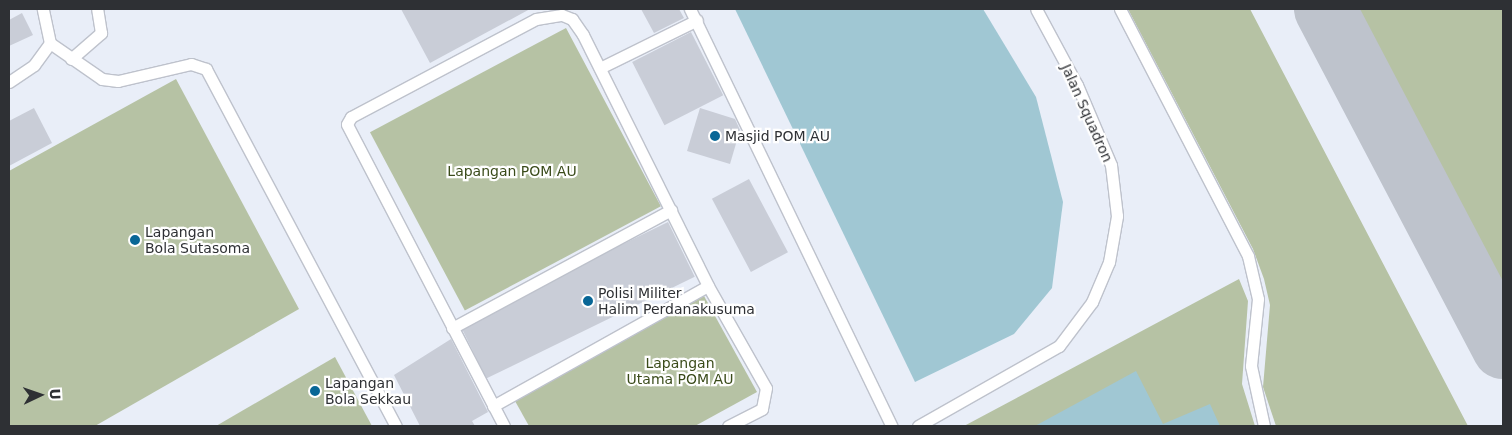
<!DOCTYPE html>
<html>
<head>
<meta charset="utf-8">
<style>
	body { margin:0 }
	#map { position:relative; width:1512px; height:435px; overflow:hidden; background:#e9eef8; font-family:"DejaVu Sans",sans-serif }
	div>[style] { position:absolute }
	.green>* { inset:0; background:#b6c2a4; transform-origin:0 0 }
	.water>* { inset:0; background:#a0c7d3 }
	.taxiway>* { height:62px; margin:-31px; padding:0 31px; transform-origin:31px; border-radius:31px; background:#bec3cc }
	.building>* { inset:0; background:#c9cdd7; transform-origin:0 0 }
	.roads { filter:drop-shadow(1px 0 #bec2cc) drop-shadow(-1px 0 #bec2cc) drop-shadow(0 1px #bec2cc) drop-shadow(0 -1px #bec2cc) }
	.service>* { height:11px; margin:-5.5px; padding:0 5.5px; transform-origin:5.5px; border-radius:5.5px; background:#fff }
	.dots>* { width:14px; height:14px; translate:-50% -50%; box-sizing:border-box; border:2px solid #fff; border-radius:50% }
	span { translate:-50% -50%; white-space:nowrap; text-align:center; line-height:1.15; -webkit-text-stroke:4.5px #fff; paint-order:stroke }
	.street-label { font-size:14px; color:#2e3034 }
	.poi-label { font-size:14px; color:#2e3034 }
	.left { translate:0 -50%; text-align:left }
	.park-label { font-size:14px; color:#3a4b1a }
	.frame { position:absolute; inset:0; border:10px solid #2e3034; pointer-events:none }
	.north { position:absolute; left:15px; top:370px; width:50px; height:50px; -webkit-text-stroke:4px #fff; paint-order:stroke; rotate:87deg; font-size:14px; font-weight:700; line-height:20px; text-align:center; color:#2e3034 }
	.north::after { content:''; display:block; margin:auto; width:18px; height:22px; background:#2e3034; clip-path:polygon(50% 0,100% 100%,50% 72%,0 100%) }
</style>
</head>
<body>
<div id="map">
	<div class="green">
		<div style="clip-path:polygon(1128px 9px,1250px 9px,1468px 426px,1276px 426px,1263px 387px,1270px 305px,1264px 279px,1253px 249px)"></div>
		<div style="clip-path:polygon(1325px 9px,1503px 9px,1503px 345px,1354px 64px)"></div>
		<div style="left:566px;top:28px;width:202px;height:222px;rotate:62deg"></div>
		<div style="clip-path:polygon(176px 79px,299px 309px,95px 426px,9px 426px,9px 171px)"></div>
		<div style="clip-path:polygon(1239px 279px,1248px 301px,1242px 384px,1255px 426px,964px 426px)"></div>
		<div style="clip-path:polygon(704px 296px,757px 392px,695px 426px,529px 426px,515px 401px)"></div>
		<div style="clip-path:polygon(335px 357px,372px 426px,216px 426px)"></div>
	</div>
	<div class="water">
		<div style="clip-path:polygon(735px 9px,983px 9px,1036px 97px,1063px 202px,1052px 288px,1014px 334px,915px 382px)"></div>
		<div style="clip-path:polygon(1136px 371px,1163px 424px,1210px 404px,1220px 426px,1035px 426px)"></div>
	</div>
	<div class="taxiway">
		<div style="left:1325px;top:9px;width:383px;rotate:62.3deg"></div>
	</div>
	<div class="building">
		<div style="clip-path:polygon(401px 9px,530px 9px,430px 63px)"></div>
		<div style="clip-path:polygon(641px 9px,679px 9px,684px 18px,654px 33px)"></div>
		<div style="clip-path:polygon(22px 13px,33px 35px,9px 46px,9px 20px)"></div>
		<div style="left:691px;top:32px;width:71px;height:66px;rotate:63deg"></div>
		<div style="clip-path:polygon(34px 108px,52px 143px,9px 166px,9px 121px)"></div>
		<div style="clip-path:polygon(700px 108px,735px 119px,740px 130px,730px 164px,687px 151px)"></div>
		<div style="left:749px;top:179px;width:83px;height:42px;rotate:62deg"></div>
		<div style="left:668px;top:222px;width:61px;height:232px;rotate:64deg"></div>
		<div style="clip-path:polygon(451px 339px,488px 412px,472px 421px,475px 426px,420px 426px,394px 375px)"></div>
	</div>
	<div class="roads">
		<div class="service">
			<div style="left:690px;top:9px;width:463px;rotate:64.2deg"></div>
			<div style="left:1120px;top:9px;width:278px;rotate:62.6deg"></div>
			<div style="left:1248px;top:256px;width:44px;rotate:76.9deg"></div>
			<div style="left:1258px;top:299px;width:67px;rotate:96deg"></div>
			<div style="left:1251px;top:366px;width:61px;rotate:77.8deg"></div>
			<div style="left:50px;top:43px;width:63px;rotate:34.7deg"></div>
			<div style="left:102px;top:79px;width:16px;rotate:7deg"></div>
			<div style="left:118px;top:81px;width:75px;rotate:-13.1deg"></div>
			<div style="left:191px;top:64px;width:16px;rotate:18deg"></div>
			<div style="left:206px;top:69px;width:404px;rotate:62deg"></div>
			<div style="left:71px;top:59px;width:40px;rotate:-41deg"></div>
			<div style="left:101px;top:33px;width:24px;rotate:-99deg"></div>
			<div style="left:600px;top:68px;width:108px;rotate:-26.3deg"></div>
			<div style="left:9px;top:82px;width:30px;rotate:-34deg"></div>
			<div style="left:34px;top:65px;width:27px;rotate:-54deg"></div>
			<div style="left:50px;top:43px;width:35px;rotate:-102deg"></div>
			<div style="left:452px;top:328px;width:249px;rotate:-28.3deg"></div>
			<div style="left:493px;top:406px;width:246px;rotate:-29.2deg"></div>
			<div style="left:504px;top:426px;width:340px;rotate:-117.5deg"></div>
			<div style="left:347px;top:124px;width:8px;rotate:-60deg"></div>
			<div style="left:351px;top:117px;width:209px;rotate:-27.9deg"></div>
			<div style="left:536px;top:19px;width:26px;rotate:-9deg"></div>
			<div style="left:562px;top:15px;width:11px;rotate:22deg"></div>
			<div style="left:572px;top:19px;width:19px;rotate:55deg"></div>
			<div style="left:583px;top:35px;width:280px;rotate:63.5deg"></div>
			<div style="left:708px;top:286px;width:117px;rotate:60.4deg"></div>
			<div style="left:766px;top:388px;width:21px;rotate:101deg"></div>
			<div style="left:762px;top:409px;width:38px;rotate:153deg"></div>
			<div style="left:918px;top:426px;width:162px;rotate:-29.6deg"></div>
			<div style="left:1059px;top:346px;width:55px;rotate:-53.1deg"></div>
			<div style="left:1092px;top:302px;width:43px;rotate:-67deg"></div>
			<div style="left:1109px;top:262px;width:47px;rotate:-80.1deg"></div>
			<div style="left:1117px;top:216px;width:51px;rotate:-96.7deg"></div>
			<div style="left:1111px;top:165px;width:87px;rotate:-113deg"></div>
			<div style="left:1077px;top:85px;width:86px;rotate:-118.3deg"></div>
		</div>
	</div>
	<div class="dots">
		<div style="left:715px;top:136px;background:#086696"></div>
		<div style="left:135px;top:240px;background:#086696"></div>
		<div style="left:588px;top:301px;background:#086696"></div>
		<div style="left:315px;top:391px;background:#086696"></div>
	</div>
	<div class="street-label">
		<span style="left:1087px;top:113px;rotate:66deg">Jalan Squadron</span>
	</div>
	<div class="poi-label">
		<span class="left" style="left:725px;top:136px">Masjid POM AU</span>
		<span class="left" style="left:145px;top:240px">Lapangan<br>Bola Sutasoma</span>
		<span class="left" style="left:598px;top:301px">Polisi Militer<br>Halim Perdanakusuma</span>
		<span class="left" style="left:325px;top:391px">Lapangan<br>Bola Sekkau</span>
	</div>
	<div class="park-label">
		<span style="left:512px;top:171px">Lapangan POM AU</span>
		<span style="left:680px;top:371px">Lapangan<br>Utama POM AU</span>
	</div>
	<div class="frame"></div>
	<div class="north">U</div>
</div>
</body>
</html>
